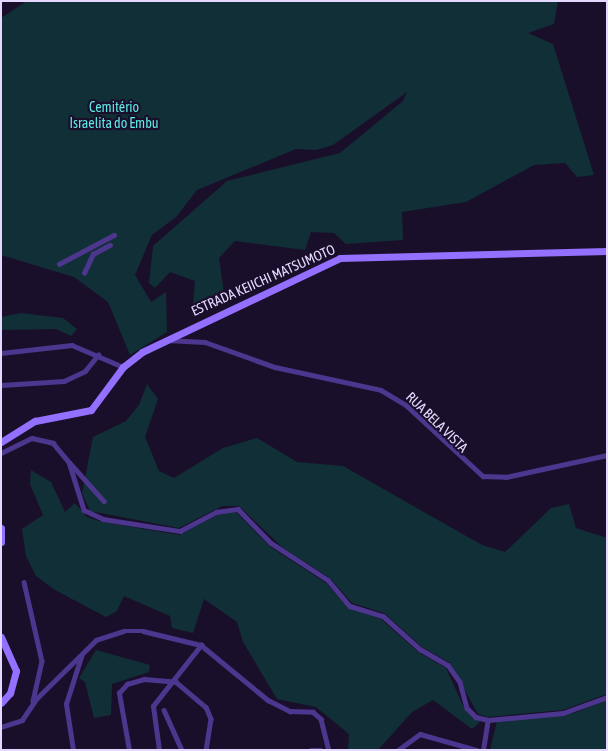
<!DOCTYPE html>
<html>
<head>
<meta charset="utf-8">
<style>
	body { margin:0 }
	#map { position:relative; width:608px; height:751px; overflow:hidden; background:#1a0f2b; font-family:"Asap Condensed",sans-serif }
	div>[style] { position:absolute }
	.green>* { inset:0; background:#112f36 }
	.street>* { height:4.5px; margin:-2.25px; padding:0 2.25px; transform-origin:2.25px; border-radius:2.25px; background:#4d368e }
	.secondary>* { height:7px; margin:-3.5px; padding:0 3.5px; transform-origin:3.5px; border-radius:3.5px; background:#9370ff }
	span { translate:-50% -50%; white-space:nowrap; text-align:center; line-height:1.15; -webkit-text-stroke:4.5px #1a0f2b; paint-order:stroke }
	.park-label { font-size:14px; color:#5be9e4 }
	.street-label { font-size:14px; color:#e6d9ff }
	.frame { position:absolute; inset:0; border:2px solid #e6d9ff; pointer-events:none }
</style>
</head>
<body>
<div id="map">
	<div class="green">
		<div style="clip-path:polygon(27px 1px,558px 1px,554px 24px,528px 33px,553px 44px,594px 175px,577px 177px,565px 163px,534px 165px,466px 202px,402px 212px,403px 240px,346px 244px,334px 233px,311px 232px,305px 250px,235px 241px,219px 258px,225px 300px,192px 316px,195px 281px,170px 272px,155px 288px,149px 283px,153px 246px,227px 181px,340px 153px,403px 101px,407px 92px,333px 145px,316px 150px,296px 149px,197px 190px,176px 217px,152px 235px,135px 275px,151px 302px,166px 292px,167px 332px,130px 355px,108px 302px,74px 277px,1px 255px,1px 18px)"></div>
		<div style="clip-path:polygon(21px 313px,63px 318px,77px 329px,71px 336px,56px 329px,1px 330px,1px 317px)"></div>
		<div style="clip-path:polygon(147px 384px,158px 399px,145px 437px,159px 471px,174px 478px,223px 448px,257px 438px,297px 462px,343px 466px,482px 545px,505px 552px,551px 508px,569px 504px,576px 528px,607px 538px,607px 694px,563px 710px,487px 717px,478px 714px,450px 663px,422px 647px,384px 613px,352px 603px,330px 578px,283px 548px,239px 506px,222px 506px,179px 528px,90px 511px,82px 493px,93px 437px,126px 421px,139px 405px)"></div>
		<div style="clip-path:polygon(31px 470px,51px 482px,65px 512px,75px 503px,87px 517px,102px 522px,180px 535px,217px 515px,236px 512px,269px 546px,326px 583px,348px 608px,381px 619px,418px 652px,446px 668px,465px 710px,480px 722px,472px 729px,433px 700px,412px 712px,378px 750px,348px 750px,349px 734px,316px 707px,277px 699px,243px 642px,237px 622px,204px 599px,193px 633px,172px 628px,170px 616px,124px 596px,117px 611px,106px 617px,55px 590px,36px 576px,26px 556px,22px 529px,43px 515px,30px 484px)"></div>
		<div style="clip-path:polygon(96px 650px,150px 665px,149px 672px,112px 684px,111px 715px,94px 718px,85px 682px,79px 678px)"></div>
		<div style="clip-path:polygon(607px 700px,607px 750px,490px 750px,497px 721px,574px 713px)"></div>
	</div>
	<div class="street">
		<div style="left:59px;top:264px;width:62px;rotate:-27.8deg"></div>
		<div style="left:84px;top:273px;width:21px;rotate:-65deg"></div>
		<div style="left:93px;top:254px;width:19px;rotate:-28deg"></div>
		<div style="left:166px;top:340px;width:39px;rotate:3deg"></div>
		<div style="left:205px;top:342px;width:74px;rotate:19.7deg"></div>
		<div style="left:275px;top:367px;width:108px;rotate:12.2deg"></div>
		<div style="left:381px;top:390px;width:29px;rotate:31deg"></div>
		<div style="left:406px;top:405px;width:105px;rotate:42.7deg"></div>
		<div style="left:483px;top:476px;width:23px;rotate:2deg"></div>
		<div style="left:506px;top:477px;width:103px;rotate:-12.3deg"></div>
		<div style="left:1px;top:353px;width:71px;rotate:-6.4deg"></div>
		<div style="left:72px;top:345px;width:56px;rotate:23.3deg"></div>
		<div style="left:1px;top:385px;width:63px;rotate:-3.6deg"></div>
		<div style="left:64px;top:381px;width:23px;rotate:-25deg"></div>
		<div style="left:85px;top:371px;width:21px;rotate:-51deg"></div>
		<div style="left:1px;top:453px;width:34px;rotate:-26deg"></div>
		<div style="left:32px;top:438px;width:22px;rotate:13deg"></div>
		<div style="left:53px;top:443px;width:25px;rotate:50deg"></div>
		<div style="left:69px;top:462px;width:50px;rotate:72.6deg"></div>
		<div style="left:84px;top:510px;width:21px;rotate:25deg"></div>
		<div style="left:103px;top:519px;width:78px;rotate:8.9deg"></div>
		<div style="left:180px;top:531px;width:41px;rotate:-27.8deg"></div>
		<div style="left:216px;top:512px;width:22px;rotate:-8deg"></div>
		<div style="left:238px;top:509px;width:47px;rotate:45.9deg"></div>
		<div style="left:271px;top:543px;width:68px;rotate:33deg"></div>
		<div style="left:328px;top:580px;width:34px;rotate:50deg"></div>
		<div style="left:350px;top:606px;width:34px;rotate:17deg"></div>
		<div style="left:383px;top:616px;width:50px;rotate:41.7deg"></div>
		<div style="left:420px;top:649px;width:32px;rotate:30deg"></div>
		<div style="left:448px;top:665px;width:21px;rotate:55deg"></div>
		<div style="left:460px;top:682px;width:27px;rotate:75deg"></div>
		<div style="left:467px;top:708px;width:13px;rotate:45deg"></div>
		<div style="left:476px;top:717px;width:12px;rotate:14deg"></div>
		<div style="left:488px;top:720px;width:75px;rotate:-5.3deg"></div>
		<div style="left:563px;top:713px;width:47px;rotate:-20deg"></div>
		<div style="left:70px;top:463px;width:51px;rotate:48.2deg"></div>
		<div style="left:24px;top:582px;width:81px;rotate:77.2deg"></div>
		<div style="left:42px;top:661px;width:41px;rotate:102.7deg"></div>
		<div style="left:164px;top:710px;width:44px;rotate:65.8deg"></div>
		<div style="left:1px;top:727px;width:22px;rotate:-18deg"></div>
		<div style="left:22px;top:720px;width:25px;rotate:-56deg"></div>
		<div style="left:36px;top:699px;width:84px;rotate:-44.5deg"></div>
		<div style="left:96px;top:640px;width:29px;rotate:-18deg"></div>
		<div style="left:124px;top:631px;width:19px"></div>
		<div style="left:143px;top:631px;width:60px;rotate:13.6deg"></div>
		<div style="left:201px;top:645px;width:87px;rotate:39.4deg"></div>
		<div style="left:268px;top:700px;width:25px;rotate:27deg"></div>
		<div style="left:290px;top:711px;width:23px;rotate:2deg"></div>
		<div style="left:313px;top:712px;width:11px;rotate:41deg"></div>
		<div style="left:321px;top:719px;width:32px;rotate:76deg"></div>
		<div style="left:73px;top:750px;width:47px;rotate:-98.7deg"></div>
		<div style="left:66px;top:704px;width:52px;rotate:-72.3deg"></div>
		<div style="left:129px;top:750px;width:58px;rotate:-100deg"></div>
		<div style="left:119px;top:693px;width:12px;rotate:-48deg"></div>
		<div style="left:127px;top:684px;width:18px;rotate:-16deg"></div>
		<div style="left:144px;top:679px;width:32px;rotate:5deg"></div>
		<div style="left:176px;top:682px;width:39px;rotate:40deg"></div>
		<div style="left:206px;top:707px;width:13px;rotate:67deg"></div>
		<div style="left:211px;top:719px;width:31px;rotate:99deg"></div>
		<div style="left:159px;top:750px;width:44px;rotate:-97.8deg"></div>
		<div style="left:153px;top:706px;width:78px;rotate:-51.8deg"></div>
		<div style="left:311px;top:750px;width:10px"></div>
		<div style="left:398px;top:750px;width:27px;rotate:-36deg"></div>
		<div style="left:420px;top:734px;width:59px;rotate:15.7deg"></div>
		<div style="left:483px;top:750px;width:30px;rotate:-81deg"></div>
	</div>
	<div class="secondary">
		<div style="left:1px;top:442px;width:40px;rotate:-32deg"></div>
		<div style="left:35px;top:421px;width:57px;rotate:-11.1deg"></div>
		<div style="left:91px;top:410px;width:54px;rotate:-53.3deg"></div>
		<div style="left:123px;top:367px;width:24px;rotate:-38deg"></div>
		<div style="left:142px;top:352px;width:219px;rotate:-25.4deg"></div>
		<div style="left:340px;top:258px;width:267px;rotate:-1.5deg"></div>
		<div style="left:1px;top:528px;width:14px;rotate:90deg"></div>
		<div style="left:1px;top:637px;width:37px;rotate:66deg"></div>
		<div style="left:16px;top:671px;width:23px;rotate:105deg"></div>
		<div style="left:10px;top:693px;width:13px;rotate:132deg"></div>
	</div>
	<div class="park-label">
		<span style="left:114px;top:115px">Cemitério<br>Israelita do Embu</span>
	</div>
	<div class="street-label">
		<span style="left:263px;top:280px;rotate:-24deg">ESTRADA KEIICHI MATSUMOTO</span>
		<span style="left:437px;top:422px;rotate:44deg">RUA BELA VISTA</span>
	</div>
	<div class="frame"></div>
</div>
</body>
</html>
